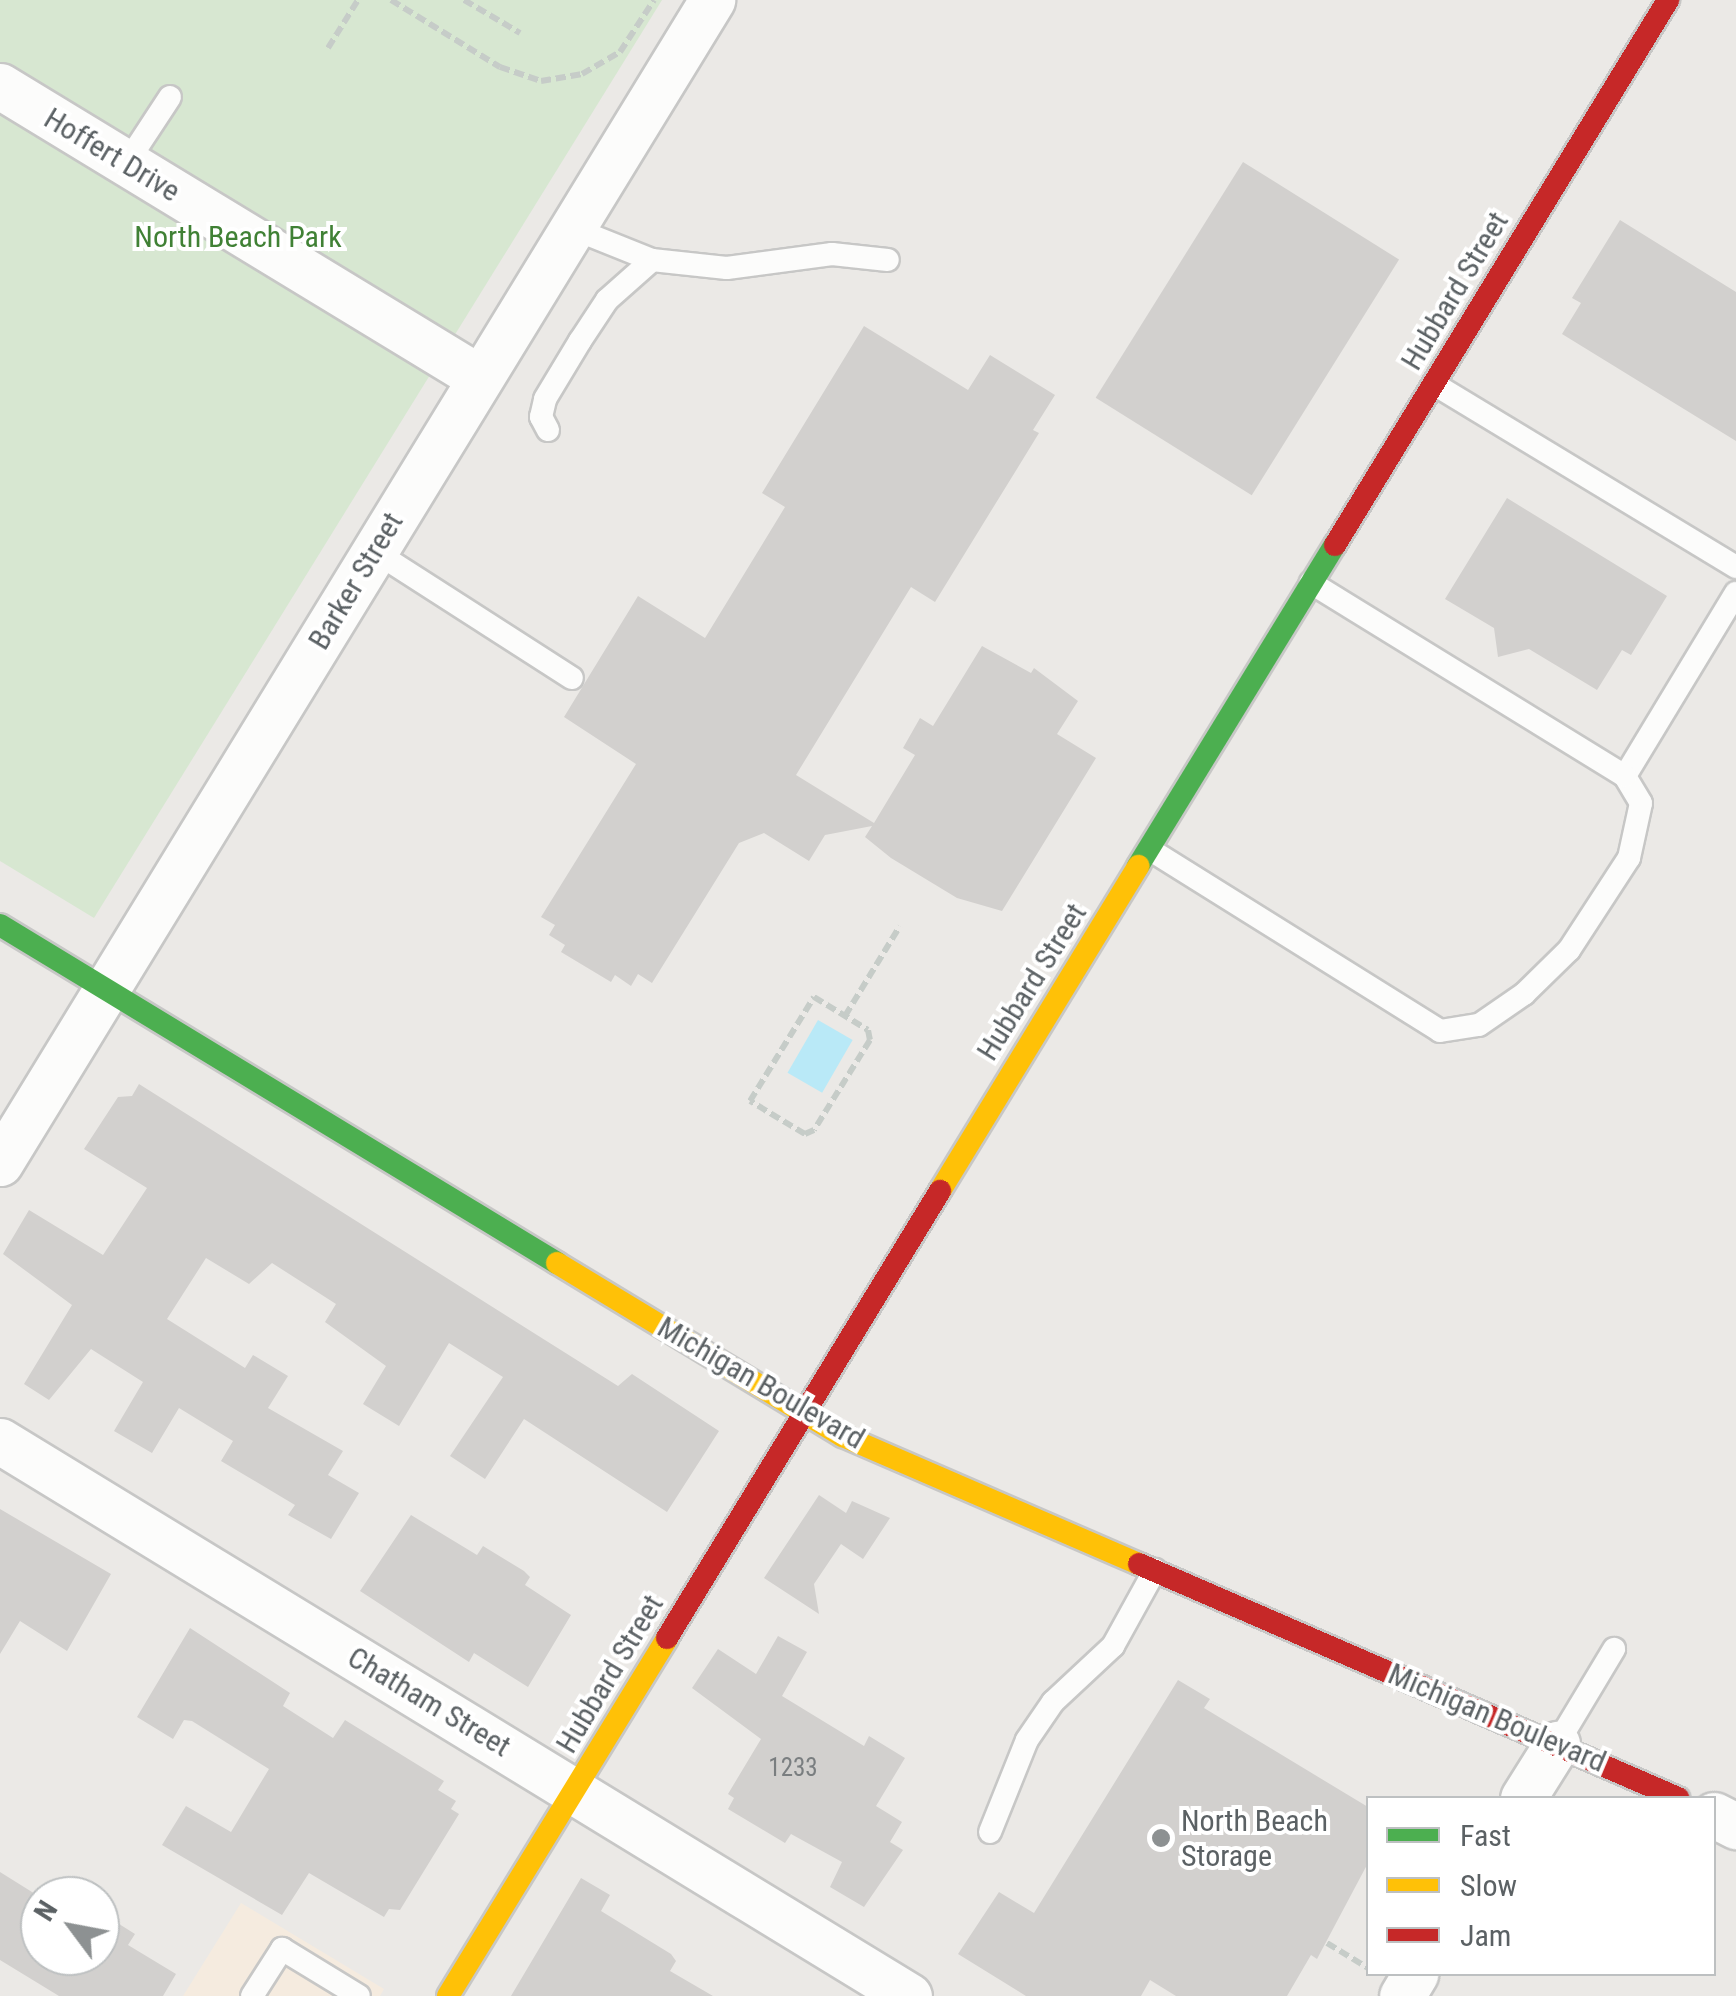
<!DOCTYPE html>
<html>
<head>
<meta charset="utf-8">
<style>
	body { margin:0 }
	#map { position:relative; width:1736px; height:1996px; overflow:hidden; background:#ebe9e6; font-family:"Roboto Condensed",sans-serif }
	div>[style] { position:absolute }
	.commercial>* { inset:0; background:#f5ebdf }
	.green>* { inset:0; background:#d7e7d1 }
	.water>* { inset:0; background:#b9e9f7; transform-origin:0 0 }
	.building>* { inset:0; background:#d2d0ce; transform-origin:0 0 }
	.path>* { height:6px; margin-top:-3px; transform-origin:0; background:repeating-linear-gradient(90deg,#c6ccc8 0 10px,transparent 0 15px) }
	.roads { filter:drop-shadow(2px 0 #c7c7c6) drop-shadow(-2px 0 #c7c7c6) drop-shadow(0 2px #c7c7c6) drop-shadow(0 -2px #c7c7c6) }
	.lane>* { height:22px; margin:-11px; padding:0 11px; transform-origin:11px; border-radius:11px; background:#fcfcfb }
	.street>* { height:45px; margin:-22.5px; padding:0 22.5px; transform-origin:22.5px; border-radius:22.5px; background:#fcfcfb }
	.fast>* { height:22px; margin:-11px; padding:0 11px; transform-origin:11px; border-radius:11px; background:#4caf50 }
	.slow>* { height:22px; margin:-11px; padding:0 11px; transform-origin:11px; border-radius:11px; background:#ffc107 }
	.jam>* { height:22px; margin:-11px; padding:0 11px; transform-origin:11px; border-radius:11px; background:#c62828 }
	.dots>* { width:28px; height:28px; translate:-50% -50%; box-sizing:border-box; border:5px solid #fff; border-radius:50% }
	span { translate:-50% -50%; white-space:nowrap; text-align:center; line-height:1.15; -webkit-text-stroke:8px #fff; paint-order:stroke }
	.number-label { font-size:25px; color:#7a7e80 }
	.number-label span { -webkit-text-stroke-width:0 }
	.street-label { font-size:30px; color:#5b6164 }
	.park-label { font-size:30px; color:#408135 }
	.poi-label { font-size:30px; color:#5b6164 }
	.left { translate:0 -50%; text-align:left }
	.legend { position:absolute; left:1366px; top:1796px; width:350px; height:180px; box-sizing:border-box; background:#fff; border:2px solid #bdc0c1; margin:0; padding:12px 18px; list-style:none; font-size:30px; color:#5b6164 }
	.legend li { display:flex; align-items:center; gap:20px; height:50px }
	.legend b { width:50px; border:2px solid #bdc0c1 }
	.north { position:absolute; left:20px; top:1876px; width:100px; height:100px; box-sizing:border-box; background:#fff; border:2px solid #bdc0c1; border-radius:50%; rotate:302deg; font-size:28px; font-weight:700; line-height:40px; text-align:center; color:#5b6164 }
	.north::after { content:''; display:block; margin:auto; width:35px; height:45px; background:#8d9192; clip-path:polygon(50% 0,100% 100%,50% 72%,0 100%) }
</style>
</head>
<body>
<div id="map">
	<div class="commercial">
		<div style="clip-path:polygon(241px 1903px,384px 1989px,380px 1996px,183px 1996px)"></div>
	</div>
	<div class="green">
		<div style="clip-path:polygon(0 0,662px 0,94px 918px,0 861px)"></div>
	</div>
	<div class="water">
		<div style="left:818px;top:1020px;width:40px;height:61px;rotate:30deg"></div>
	</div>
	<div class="building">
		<div style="left:1243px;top:162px;width:184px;height:278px;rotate:32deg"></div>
		<div style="clip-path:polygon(1620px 220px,1736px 292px,1736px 441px,1562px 334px,1581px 303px,1572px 298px)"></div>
		<div style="clip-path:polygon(864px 326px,968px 390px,990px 355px,1055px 395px,1033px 430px,1039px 433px,935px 602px,911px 587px,796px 775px,874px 823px,915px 755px,903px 748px,920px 718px,933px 726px,982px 646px,1031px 673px,1034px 668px,1078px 701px,1057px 734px,1096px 758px,1002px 911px,957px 898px,891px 858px,865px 837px,872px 826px,825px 835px,809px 861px,764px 833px,739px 843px,652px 983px,638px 974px,631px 986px,615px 975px,611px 982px,561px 952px,565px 945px,549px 935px,555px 925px,541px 917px,636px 764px,564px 717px,638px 596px,705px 638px,785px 507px,762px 493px)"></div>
		<div style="clip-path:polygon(1507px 498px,1667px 596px,1631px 655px,1622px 650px,1597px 690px,1529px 649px,1498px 657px,1494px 628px,1445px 599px)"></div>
		<div style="clip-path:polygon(139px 1084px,618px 1386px,632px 1374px,719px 1431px,667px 1512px,524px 1419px,485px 1479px,450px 1456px,503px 1377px,449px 1343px,399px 1426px,363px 1404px,386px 1366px,325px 1322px,336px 1304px,272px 1263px,249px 1284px,206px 1258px,167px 1319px,245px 1368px,253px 1355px,288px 1376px,268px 1408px,343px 1451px,328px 1475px,359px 1493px,331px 1539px,288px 1515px,295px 1505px,221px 1461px,233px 1441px,179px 1408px,152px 1453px,114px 1431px,143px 1382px,91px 1349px,49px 1400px,24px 1384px,72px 1305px,3px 1254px,29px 1210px,103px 1255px,147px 1188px,84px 1149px,118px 1097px,132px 1096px)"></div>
		<div style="clip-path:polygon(819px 1495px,846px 1513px,852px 1501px,890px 1518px,863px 1559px,841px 1544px,814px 1584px,819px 1614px,764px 1578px)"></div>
		<div style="clip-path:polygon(0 1509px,111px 1574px,67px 1651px,20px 1621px,0 1654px)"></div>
		<div style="clip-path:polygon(411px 1515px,477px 1555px,483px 1546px,524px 1571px,530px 1577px,525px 1585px,571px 1615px,528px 1687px,474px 1653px,469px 1662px,360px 1591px)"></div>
		<div style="clip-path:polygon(190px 1628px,290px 1693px,283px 1706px,333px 1738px,345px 1720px,444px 1781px,438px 1790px,456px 1801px,451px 1809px,459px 1814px,400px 1910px,389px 1909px,384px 1917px,309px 1873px,282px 1915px,162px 1845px,186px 1806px,231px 1832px,269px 1769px,192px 1721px,184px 1720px,173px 1739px,137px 1717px)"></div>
		<div style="clip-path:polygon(778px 1636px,807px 1652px,782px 1696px,864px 1746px,869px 1736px,905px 1758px,876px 1806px,902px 1822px,890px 1842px,903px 1850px,864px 1907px,830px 1887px,842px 1862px,791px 1834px,785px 1843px,728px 1809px,734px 1798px,728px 1794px,761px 1739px,692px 1688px,718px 1649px,756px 1674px)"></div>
		<div style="clip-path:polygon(1178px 1680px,1210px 1699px,1204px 1708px,1368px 1807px,1368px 1863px,1317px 1959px,1311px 1955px,1287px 1996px,1176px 1996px,1150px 1980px,1141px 1996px,1026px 1996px,958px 1954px,999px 1892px,1034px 1913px)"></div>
		<div style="clip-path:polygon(0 1872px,40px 1897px,40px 1956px,100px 1956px,100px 1912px,135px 1934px,128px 1945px,176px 1974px,163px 1996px,59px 1996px,0 1960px)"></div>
		<div style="clip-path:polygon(581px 1878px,610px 1895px,601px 1911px,671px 1954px,676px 1961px,670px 1971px,713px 1996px,511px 1996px)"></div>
	</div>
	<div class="path">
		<div style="left:391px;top:0;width:128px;rotate:31.6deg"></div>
		<div style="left:500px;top:67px;width:43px;rotate:18.9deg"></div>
		<div style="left:541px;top:81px;width:42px;rotate:-9.7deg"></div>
		<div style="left:582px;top:74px;width:44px;rotate:-30.1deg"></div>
		<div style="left:620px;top:52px;width:62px;rotate:-56.8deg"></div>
		<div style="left:464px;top:0;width:65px;rotate:30.5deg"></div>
		<div style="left:328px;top:48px;width:57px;rotate:-58deg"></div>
		<div style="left:814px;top:997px;width:63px;rotate:31.4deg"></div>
		<div style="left:868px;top:1030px;width:10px;rotate:79deg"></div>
		<div style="left:870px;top:1040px;width:106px;rotate:121.9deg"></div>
		<div style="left:814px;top:1130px;width:10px;rotate:156deg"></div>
		<div style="left:805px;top:1134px;width:64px;rotate:-149deg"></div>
		<div style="left:750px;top:1101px;width:122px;rotate:-58.4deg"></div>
		<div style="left:845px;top:1016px;width:105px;rotate:-58.6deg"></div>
		<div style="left:1327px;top:1943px;width:48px;rotate:31.4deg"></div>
	</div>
	<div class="roads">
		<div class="lane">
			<div style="left:126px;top:164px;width:80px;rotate:-56.7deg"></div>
			<div style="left:572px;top:228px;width:86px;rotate:21.8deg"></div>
			<div style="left:652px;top:260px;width:75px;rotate:6.1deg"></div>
			<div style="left:727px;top:268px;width:106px;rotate:-7.6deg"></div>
			<div style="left:832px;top:254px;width:56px;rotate:6.1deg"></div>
			<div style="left:1434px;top:384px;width:353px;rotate:31.2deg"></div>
			<div style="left:548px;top:430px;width:15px;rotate:-118deg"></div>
			<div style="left:541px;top:417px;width:18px;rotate:-77deg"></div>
			<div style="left:545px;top:399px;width:68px;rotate:-58.9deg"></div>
			<div style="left:580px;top:341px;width:49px;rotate:-56.6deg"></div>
			<div style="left:607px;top:300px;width:60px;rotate:-41.6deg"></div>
			<div style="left:374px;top:551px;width:235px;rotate:32.7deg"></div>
			<div style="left:1625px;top:776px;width:214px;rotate:-58.8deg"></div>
			<div style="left:1149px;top:849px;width:343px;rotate:32deg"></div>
			<div style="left:1440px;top:1031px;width:39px;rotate:-9deg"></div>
			<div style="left:1479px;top:1025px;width:55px;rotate:-34.6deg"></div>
			<div style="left:1524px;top:994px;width:63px;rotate:-44.4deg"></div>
			<div style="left:1569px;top:950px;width:110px;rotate:-56.9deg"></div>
			<div style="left:1629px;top:858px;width:56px;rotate:-77.7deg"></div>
			<div style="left:1641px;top:803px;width:31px;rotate:-121deg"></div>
			<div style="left:1625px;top:776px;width:369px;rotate:-148.4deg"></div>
			<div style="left:1557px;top:1744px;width:111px;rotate:-59deg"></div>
			<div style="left:990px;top:1832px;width:99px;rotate:-68.1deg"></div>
			<div style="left:1027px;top:1740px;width:46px;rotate:-55.6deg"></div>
			<div style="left:1053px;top:1702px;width:82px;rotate:-43deg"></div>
			<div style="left:1113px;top:1646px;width:87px;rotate:-61.1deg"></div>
			<div style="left:252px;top:1996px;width:56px;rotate:-57.4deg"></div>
			<div style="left:282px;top:1949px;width:90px;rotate:31.4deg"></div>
		</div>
		<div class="street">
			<div style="left:0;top:86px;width:562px;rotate:31.31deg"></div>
			<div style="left:0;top:1163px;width:1364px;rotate:-58.52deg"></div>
			<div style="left:0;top:1441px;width:1065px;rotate:31.41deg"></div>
			<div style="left:1523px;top:1798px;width:64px;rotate:-57.8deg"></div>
			<div style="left:1714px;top:1815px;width:25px;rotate:27deg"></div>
			<div style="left:1402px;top:1996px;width:26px;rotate:-59deg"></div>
		</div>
		<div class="fast">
			<div style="left:1138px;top:866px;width:377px;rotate:-58.5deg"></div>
			<div style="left:0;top:925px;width:652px;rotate:31.25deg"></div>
		</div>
		<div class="slow">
			<div style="left:940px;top:1191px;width:381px;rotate:-58.6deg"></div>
			<div style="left:557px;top:1263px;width:334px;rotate:31.2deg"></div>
			<div style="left:843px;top:1436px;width:322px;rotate:23.4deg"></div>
			<div style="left:448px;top:1996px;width:420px;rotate:-58.5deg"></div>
		</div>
		<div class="jam">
			<div style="left:1335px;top:545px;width:639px;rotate:-58.57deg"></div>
			<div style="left:1139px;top:1564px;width:588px;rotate:23.47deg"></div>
			<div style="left:667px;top:1638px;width:524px;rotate:-58.59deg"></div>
		</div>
	</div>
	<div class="dots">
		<div style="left:1161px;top:1838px;background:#8d9192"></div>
	</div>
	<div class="number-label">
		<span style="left:793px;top:1768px">1233</span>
	</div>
	<div class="street-label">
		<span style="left:112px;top:155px;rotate:31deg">Hoffert Drive</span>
		<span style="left:1455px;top:291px;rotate:-59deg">Hubbard Street</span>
		<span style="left:356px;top:581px;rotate:-59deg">Barker Street</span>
		<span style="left:1032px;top:982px;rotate:-58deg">Hubbard Street</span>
		<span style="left:761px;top:1383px;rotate:30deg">Michigan Boulevard</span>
		<span style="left:610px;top:1674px;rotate:-59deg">Hubbard Street</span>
		<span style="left:429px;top:1702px;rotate:31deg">Chatham Street</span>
		<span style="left:1497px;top:1718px;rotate:23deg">Michigan Boulevard</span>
	</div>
	<div class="park-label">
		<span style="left:238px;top:237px">North Beach Park</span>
	</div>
	<div class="poi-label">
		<span class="left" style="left:1181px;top:1838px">North Beach<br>Storage</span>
	</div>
	<ul class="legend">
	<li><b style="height:12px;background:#4caf50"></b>Fast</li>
	<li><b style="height:12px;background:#ffc107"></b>Slow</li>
	<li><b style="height:12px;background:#c62828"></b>Jam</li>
	</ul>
	<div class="north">N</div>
</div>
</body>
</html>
